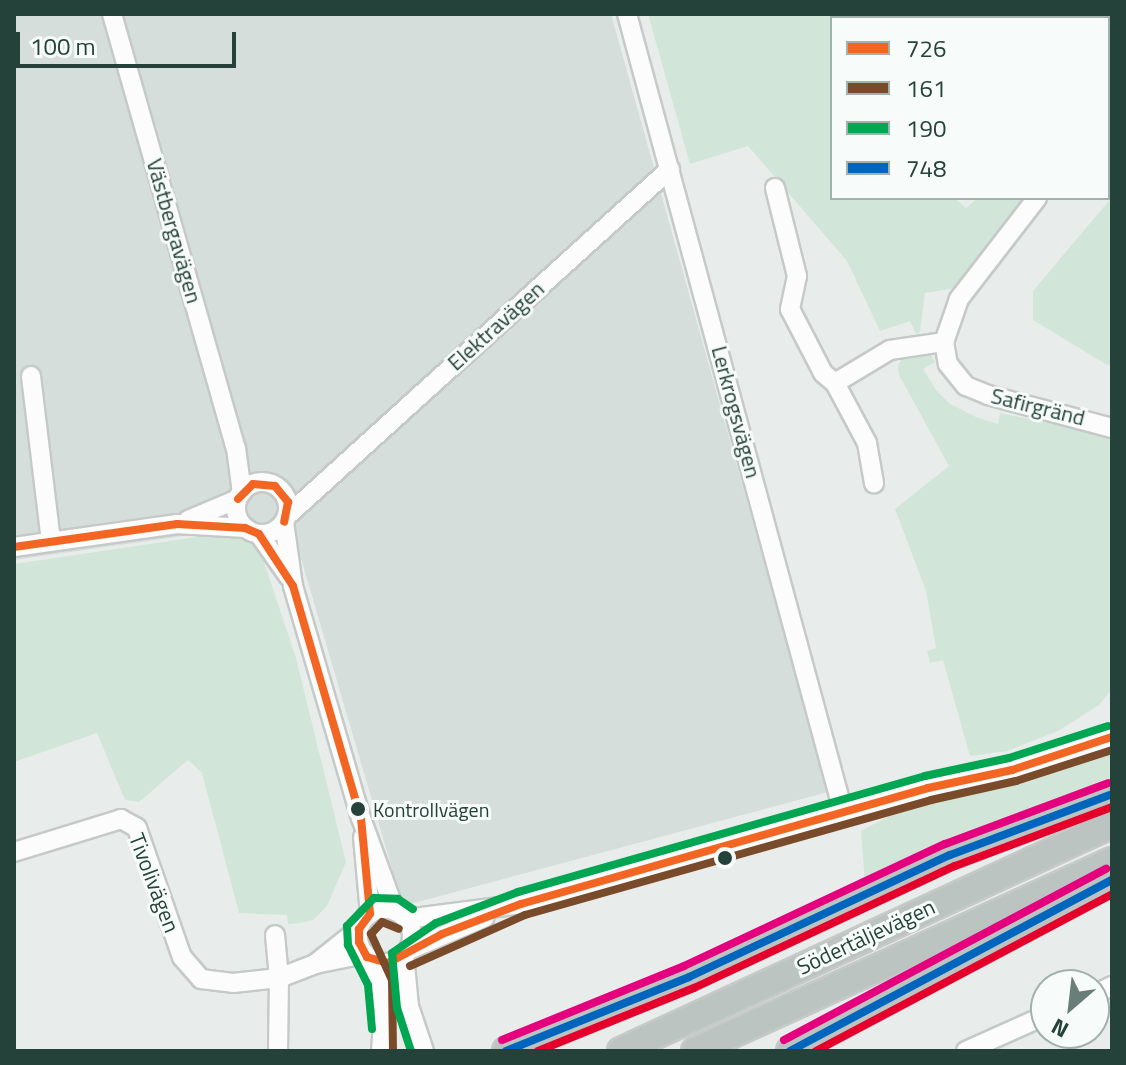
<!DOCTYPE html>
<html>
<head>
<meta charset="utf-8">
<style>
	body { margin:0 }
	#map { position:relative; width:1126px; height:1065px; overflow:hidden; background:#e8edeb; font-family:"Titillium Web",sans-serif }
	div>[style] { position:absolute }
	.built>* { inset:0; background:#d6dedb }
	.green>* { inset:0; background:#d1e6d8 }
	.roads { filter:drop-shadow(2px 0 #c5cac8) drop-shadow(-2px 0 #c5cac8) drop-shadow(0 2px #c5cac8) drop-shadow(0 -2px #c5cac8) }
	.minor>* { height:18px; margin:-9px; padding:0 9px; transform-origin:9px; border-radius:9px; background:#fcfcfc }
	.minor>.ring { margin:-9px; padding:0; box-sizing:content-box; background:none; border:18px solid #fcfcfc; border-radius:50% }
	.highway>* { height:26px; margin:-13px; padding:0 13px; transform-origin:13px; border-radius:13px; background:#bcc4c2 }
	.bus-1>* { height:8px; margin:-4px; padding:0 4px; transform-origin:4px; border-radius:4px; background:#f26522 }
	.bus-2>* { height:8px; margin:-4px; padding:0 4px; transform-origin:4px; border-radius:4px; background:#7a4b2a }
	.bus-3>* { height:8px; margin:-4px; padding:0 4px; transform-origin:4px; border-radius:4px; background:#00a651 }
	.bus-4>* { height:8px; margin:-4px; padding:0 4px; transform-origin:4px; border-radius:4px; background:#0065bd }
	.bus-5>* { height:8px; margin:-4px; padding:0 4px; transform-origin:4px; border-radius:4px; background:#e4002b }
	.bus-6>* { height:8px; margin:-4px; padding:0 4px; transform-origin:4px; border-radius:4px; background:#e5007d }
	.dots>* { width:22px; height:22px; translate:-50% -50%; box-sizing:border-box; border:4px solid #f7fbf9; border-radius:50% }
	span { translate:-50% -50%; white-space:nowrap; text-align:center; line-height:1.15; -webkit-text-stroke:6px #f7fbf9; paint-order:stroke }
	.bus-label { font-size:20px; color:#24423a }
	.left { translate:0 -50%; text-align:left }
	.street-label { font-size:22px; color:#24423a }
	.frame { position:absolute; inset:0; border:16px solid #24423a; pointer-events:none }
	.legend { position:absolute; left:830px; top:16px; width:280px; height:184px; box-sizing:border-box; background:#f7fbf9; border:2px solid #a3b1ad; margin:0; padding:10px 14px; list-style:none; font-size:24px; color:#24423a }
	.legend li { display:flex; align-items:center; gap:16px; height:40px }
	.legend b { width:40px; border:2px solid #a3b1ad }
	.north { position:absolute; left:1030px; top:969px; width:80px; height:80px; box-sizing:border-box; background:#f7fbf9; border:2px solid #a3b1ad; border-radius:50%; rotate:208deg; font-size:22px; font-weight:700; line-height:32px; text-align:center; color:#24423a }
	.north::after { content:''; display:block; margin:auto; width:28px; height:36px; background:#697e78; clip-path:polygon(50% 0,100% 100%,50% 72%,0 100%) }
	.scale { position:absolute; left:16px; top:32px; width:220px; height:36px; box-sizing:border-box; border:4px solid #24423a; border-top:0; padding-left:10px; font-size:24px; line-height:28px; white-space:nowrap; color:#24423a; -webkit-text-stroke:6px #f7fbf9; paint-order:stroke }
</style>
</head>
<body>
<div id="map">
	<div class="built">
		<div style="clip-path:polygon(14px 14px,611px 14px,828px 792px,403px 906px,290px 521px,14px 560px)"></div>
	</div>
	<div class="green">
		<div style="clip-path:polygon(648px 14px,871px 14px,832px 18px,832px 198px,954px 198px,966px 208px,978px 198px,1027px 198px,956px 288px,925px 293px,920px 332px,916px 334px,910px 321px,880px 331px,847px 261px,748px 146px,690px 164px)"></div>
		<div style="clip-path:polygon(1112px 197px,1112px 363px,1107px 365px,1033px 320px,1033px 291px)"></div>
		<div style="clip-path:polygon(906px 351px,929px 352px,935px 362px,923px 369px,936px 390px,950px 404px,976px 417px,998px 424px,1000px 413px,1097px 433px,1112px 441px,1112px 689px,1099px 705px,1058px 731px,1007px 751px,970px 756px,943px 660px,930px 663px,927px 651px,936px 648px,926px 591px,895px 509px,949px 466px,899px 375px,898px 366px)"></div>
		<div style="clip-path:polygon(224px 533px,258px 546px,263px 559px,296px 658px,346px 862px,327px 906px,313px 920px,300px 923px,288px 924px,287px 915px,239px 913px,202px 773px,188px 760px,139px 802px,125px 800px,97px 733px,14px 762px,14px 564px)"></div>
		<div style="clip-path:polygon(1112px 750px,1112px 776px,865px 883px,861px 831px,868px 827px,890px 816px)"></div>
	</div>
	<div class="roads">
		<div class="minor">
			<div style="left:112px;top:14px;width:451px;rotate:74.1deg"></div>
			<div style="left:236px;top:448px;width:45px;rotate:82.4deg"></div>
			<div style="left:627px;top:14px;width:826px;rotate:74.84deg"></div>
			<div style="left:951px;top:18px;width:4px;rotate:-76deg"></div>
			<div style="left:1094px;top:18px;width:6px;rotate:-39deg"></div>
			<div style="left:775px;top:188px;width:91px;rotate:76deg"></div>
			<div style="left:797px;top:276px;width:34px;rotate:102deg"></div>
			<div style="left:790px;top:309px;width:72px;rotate:62.7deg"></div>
			<div style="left:823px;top:373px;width:16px;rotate:40deg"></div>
			<div style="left:835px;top:383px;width:64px;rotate:-31deg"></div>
			<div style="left:890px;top:350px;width:55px;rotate:-8.4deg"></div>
			<div style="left:1037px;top:198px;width:128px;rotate:127.7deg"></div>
			<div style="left:959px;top:299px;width:46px;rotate:109.2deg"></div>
			<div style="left:944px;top:342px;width:22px;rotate:80deg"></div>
			<div style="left:948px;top:364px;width:28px;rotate:51deg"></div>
			<div style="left:966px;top:386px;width:24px;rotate:22deg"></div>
			<div style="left:988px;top:395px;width:128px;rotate:14.9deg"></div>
			<div style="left:31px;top:376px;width:166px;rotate:83.1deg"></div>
			<div style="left:835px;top:383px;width:68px;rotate:61.9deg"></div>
			<div style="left:867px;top:443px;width:41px;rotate:80.1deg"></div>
			<div class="ring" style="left:236px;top:482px;width:34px;height:34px"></div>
			<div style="left:287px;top:516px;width:517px;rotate:-42.18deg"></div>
			<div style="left:188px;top:520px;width:54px;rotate:-22.8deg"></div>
			<div style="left:284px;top:522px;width:65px;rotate:82deg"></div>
			<div style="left:293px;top:586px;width:242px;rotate:73.7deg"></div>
			<div style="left:361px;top:818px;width:99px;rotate:69.9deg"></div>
			<div style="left:259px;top:534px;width:52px;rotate:55.1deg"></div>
			<div style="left:14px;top:547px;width:165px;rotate:-8deg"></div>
			<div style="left:177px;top:524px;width:68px;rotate:3.4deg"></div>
			<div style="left:363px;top:837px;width:77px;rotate:84.8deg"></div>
			<div style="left:14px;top:852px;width:112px;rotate:-17.1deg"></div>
			<div style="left:121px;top:819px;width:18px;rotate:29deg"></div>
			<div style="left:137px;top:828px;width:137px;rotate:70.8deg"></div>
			<div style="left:182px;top:957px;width:29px;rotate:49deg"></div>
			<div style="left:201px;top:979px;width:32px;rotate:7deg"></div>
			<div style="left:233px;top:983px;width:46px;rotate:-6.2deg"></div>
			<div style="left:279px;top:978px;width:43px;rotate:-95.3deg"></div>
			<div class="ring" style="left:358px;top:909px;width:36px;height:36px"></div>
			<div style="left:406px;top:919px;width:116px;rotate:-7.4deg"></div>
			<div style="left:521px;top:904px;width:423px;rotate:-15.9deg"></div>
			<div style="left:928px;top:788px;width:86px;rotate:-12.1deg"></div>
			<div style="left:1012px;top:770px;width:105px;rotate:-18.3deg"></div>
			<div style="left:359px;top:929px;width:56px;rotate:141.5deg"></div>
			<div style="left:315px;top:964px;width:51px;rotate:-11.3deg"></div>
			<div style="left:409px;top:950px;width:82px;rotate:-23.1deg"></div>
			<div style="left:404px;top:955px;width:51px;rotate:84.4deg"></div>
			<div style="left:409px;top:1006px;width:47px;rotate:71.6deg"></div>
			<div style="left:367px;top:957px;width:28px;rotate:63deg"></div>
			<div style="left:380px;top:982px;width:28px;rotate:82deg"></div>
			<div style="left:384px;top:1010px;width:41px;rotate:94.2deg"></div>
			<div style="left:1094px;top:995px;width:20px;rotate:-27deg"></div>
			<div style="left:278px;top:1051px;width:73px;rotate:-89.2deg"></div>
			<div style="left:279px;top:978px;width:39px;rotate:-21deg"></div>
			<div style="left:966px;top:1051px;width:88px;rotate:-24.2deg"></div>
		</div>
		<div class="highway">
			<div style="left:506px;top:1051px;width:197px;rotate:-22deg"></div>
			<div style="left:689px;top:977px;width:288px;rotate:-25.1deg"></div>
			<div style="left:950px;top:855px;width:173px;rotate:-20.6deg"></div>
			<div style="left:621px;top:1051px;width:541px;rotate:-24.81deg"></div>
			<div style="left:695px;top:1051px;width:458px;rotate:-24.5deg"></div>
			<div style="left:790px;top:1051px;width:365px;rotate:-28deg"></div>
		</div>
	</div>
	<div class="bus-1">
		<div style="left:238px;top:499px;width:21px;rotate:-45deg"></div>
		<div style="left:253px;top:484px;width:22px;rotate:5deg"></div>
		<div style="left:275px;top:486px;width:21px;rotate:51deg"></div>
		<div style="left:288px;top:502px;width:20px;rotate:101deg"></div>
		<div style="left:14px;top:547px;width:165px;rotate:-8deg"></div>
		<div style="left:177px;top:524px;width:68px;rotate:3.4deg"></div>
		<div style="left:245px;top:528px;width:15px;rotate:23deg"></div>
		<div style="left:259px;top:534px;width:62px;rotate:56.8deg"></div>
		<div style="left:293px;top:586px;width:242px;rotate:73.7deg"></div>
		<div style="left:361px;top:818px;width:96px;rotate:84.6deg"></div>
		<div style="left:370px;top:914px;width:19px;rotate:126deg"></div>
		<div style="left:359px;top:929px;width:13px;rotate:90deg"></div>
		<div style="left:359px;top:942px;width:17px;rotate:62deg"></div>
		<div style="left:367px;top:957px;width:22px;rotate:16deg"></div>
		<div style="left:388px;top:963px;width:61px;rotate:-28.2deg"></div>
		<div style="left:442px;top:934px;width:85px;rotate:-20.8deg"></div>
		<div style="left:521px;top:904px;width:423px;rotate:-15.9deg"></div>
		<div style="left:928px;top:788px;width:86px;rotate:-12.1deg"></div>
		<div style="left:1012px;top:770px;width:105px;rotate:-18.3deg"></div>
	</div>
	<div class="bus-2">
		<div style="left:410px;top:966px;width:126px;rotate:-23.9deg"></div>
		<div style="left:525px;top:915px;width:422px;rotate:-15.8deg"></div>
		<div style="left:931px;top:800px;width:87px;rotate:-12.6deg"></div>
		<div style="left:1016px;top:781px;width:101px;rotate:-17.9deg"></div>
		<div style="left:393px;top:1051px;width:71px;rotate:-90.8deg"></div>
		<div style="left:392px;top:980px;width:51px;rotate:-114.5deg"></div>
		<div style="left:371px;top:934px;width:16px;rotate:-47deg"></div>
		<div style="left:382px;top:922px;width:18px;rotate:22deg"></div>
	</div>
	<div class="bus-3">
		<div style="left:372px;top:1029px;width:44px;rotate:-95.2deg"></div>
		<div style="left:368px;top:985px;width:45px;rotate:-116.6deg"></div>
		<div style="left:348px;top:945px;width:19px;rotate:-93deg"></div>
		<div style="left:347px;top:926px;width:39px;rotate:-46deg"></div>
		<div style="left:374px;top:898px;width:24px;rotate:2deg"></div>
		<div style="left:398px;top:899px;width:18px;rotate:34deg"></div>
		<div style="left:411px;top:1051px;width:45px;rotate:-108deg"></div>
		<div style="left:397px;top:1008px;width:55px;rotate:-95.2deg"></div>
		<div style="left:392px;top:953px;width:53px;rotate:-34.3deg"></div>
		<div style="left:436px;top:923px;width:88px;rotate:-20.7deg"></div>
		<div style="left:518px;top:892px;width:423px;rotate:-15.9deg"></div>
		<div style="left:925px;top:776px;width:86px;rotate:-12.1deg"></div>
		<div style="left:1009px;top:758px;width:104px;rotate:-17.9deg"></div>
	</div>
	<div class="bus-4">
		<div style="left:506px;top:1051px;width:197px;rotate:-22deg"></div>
		<div style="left:689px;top:977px;width:288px;rotate:-25.1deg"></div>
		<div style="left:950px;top:855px;width:173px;rotate:-20.6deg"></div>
		<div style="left:790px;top:1051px;width:365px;rotate:-28deg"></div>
	</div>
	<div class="bus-5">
		<div style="left:538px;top:1051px;width:168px;rotate:-22deg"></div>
		<div style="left:694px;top:988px;width:288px;rotate:-25.1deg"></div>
		<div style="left:955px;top:866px;width:168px;rotate:-20.6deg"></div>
		<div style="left:816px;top:1051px;width:335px;rotate:-27.9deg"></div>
	</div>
	<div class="bus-6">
		<div style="left:502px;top:1040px;width:196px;rotate:-22.1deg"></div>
		<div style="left:684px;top:966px;width:288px;rotate:-25.1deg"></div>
		<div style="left:945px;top:844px;width:174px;rotate:-20.5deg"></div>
		<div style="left:784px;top:1040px;width:365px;rotate:-28deg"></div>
	</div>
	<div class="dots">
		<div style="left:358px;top:809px;background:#24423a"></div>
		<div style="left:725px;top:858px;background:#24423a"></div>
	</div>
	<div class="bus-label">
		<span class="left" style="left:373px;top:809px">Kontrollvägen</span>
	</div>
	<div class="street-label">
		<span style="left:174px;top:231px;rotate:74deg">Västbergavägen</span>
		<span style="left:496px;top:326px;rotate:-42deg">Elektravägen</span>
		<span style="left:1038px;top:407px;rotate:14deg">Safirgränd</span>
		<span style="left:736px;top:412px;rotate:75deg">Lerkrogsvägen</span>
		<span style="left:154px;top:883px;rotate:69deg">Tivolivägen</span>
		<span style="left:866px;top:937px;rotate:-25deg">Södertäljevägen</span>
	</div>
	<div class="frame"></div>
	<ul class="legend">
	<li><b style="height:10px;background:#f26522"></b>726</li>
	<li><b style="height:10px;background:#7a4b2a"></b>161</li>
	<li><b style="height:10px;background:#00a651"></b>190</li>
	<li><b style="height:10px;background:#0065bd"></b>748</li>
	</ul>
	<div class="north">N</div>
	<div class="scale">100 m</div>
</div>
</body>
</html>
